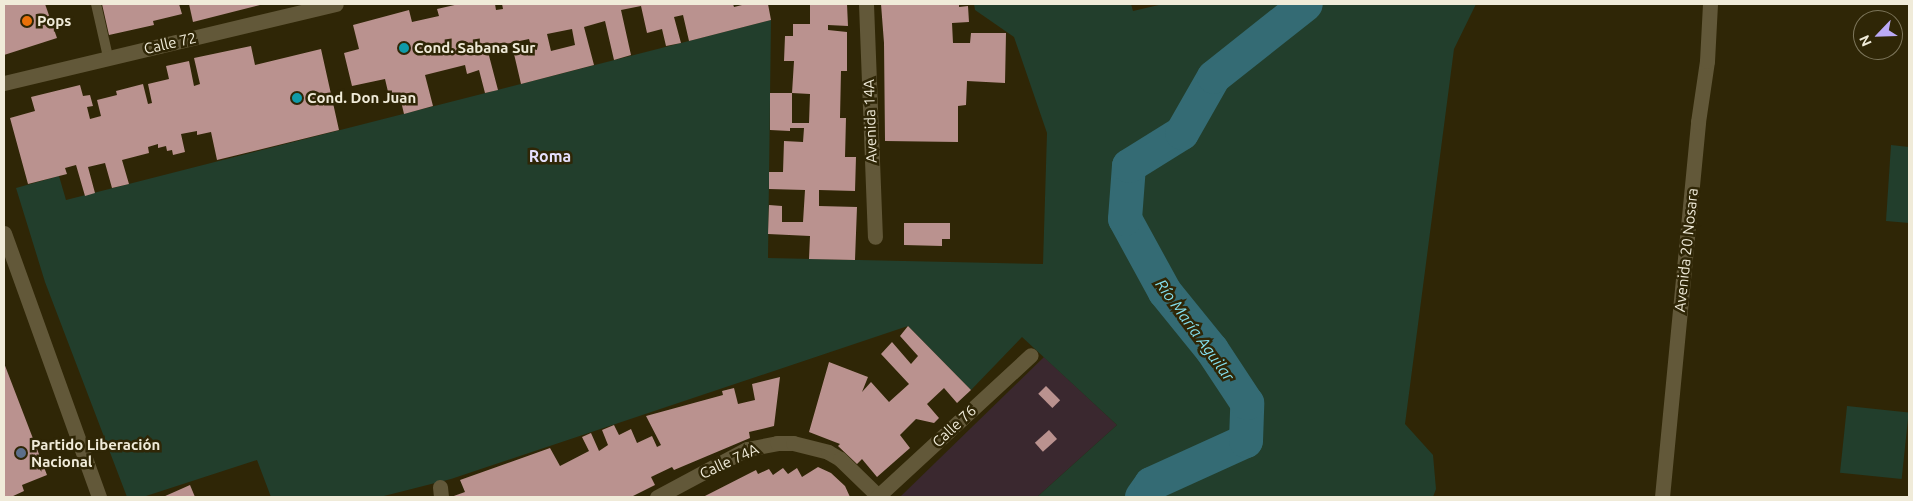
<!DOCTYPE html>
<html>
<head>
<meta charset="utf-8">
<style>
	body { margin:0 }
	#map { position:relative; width:1913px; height:501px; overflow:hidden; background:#2f2606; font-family:Ubuntu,sans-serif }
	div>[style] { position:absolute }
	.industrial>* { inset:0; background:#3a282f }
	.green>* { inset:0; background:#223e2c; transform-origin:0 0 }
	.river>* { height:34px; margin:-17px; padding:0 17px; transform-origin:17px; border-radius:17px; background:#346b74 }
	.building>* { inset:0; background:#ba928f; transform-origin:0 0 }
	.lane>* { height:10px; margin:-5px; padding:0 5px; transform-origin:5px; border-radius:5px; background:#625839 }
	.street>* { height:15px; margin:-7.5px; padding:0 7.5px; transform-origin:7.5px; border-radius:7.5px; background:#625839 }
	.secondary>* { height:15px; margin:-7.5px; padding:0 7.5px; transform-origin:7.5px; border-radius:7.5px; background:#625839 }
	.dots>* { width:14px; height:14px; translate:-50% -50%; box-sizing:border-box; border:2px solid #2f2606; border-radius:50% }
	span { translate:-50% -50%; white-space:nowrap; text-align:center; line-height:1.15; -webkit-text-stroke:5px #2f2606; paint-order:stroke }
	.poi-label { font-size:15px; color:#f0ebd9; font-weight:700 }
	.left { translate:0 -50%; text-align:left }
	.street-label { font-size:15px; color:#f0ebd9 }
	.neighbourhood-label { font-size:16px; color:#e5e0fd; font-weight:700 }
	.water-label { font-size:16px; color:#84dfee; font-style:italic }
	.frame { position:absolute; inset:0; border:5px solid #f0ebd9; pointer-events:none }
	.north { position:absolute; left:1853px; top:10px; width:50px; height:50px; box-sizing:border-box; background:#2f2606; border:1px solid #7c755a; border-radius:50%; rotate:246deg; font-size:14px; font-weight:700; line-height:20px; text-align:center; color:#f0ebd9 }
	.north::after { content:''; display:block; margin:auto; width:18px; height:22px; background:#bbaaf6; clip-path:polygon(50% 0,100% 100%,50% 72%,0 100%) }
</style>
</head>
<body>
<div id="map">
	<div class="industrial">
		<div style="clip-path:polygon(1044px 357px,1117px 425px,1037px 497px,900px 497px)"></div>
	</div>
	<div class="green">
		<div style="clip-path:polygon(974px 4px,1131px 4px,1133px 11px,1163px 4px,1476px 4px,1454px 49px,1405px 424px,1433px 455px,1436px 489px,1433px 497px,1037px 497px,1117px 425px,1022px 337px,971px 390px,908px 326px,451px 479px,380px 497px,271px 497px,257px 460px,143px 497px,127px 497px,45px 282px,16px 188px,59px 176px,66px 200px,771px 20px,768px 258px,1043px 264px,1047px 133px,1014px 37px,975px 10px)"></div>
		<div style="clip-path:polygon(1891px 145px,1909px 147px,1909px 223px,1886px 221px)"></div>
		<div style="left:1847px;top:406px;width:62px;height:67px;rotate:6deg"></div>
	</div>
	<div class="river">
		<div style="left:1142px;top:497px;width:16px;rotate:-55deg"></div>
		<div style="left:1151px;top:484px;width:104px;rotate:-24.4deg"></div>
		<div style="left:1246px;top:441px;width:38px;rotate:-88deg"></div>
		<div style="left:1247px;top:403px;width:64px;rotate:-123.4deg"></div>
		<div style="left:1212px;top:350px;width:75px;rotate:-129deg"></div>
		<div style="left:1165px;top:292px;width:83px;rotate:-118.7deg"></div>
		<div style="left:1125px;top:219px;width:53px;rotate:-85.7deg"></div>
		<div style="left:1129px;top:166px;width:62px;rotate:-31.9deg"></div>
		<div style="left:1182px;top:133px;width:64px;rotate:-60.3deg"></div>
		<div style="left:1214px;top:77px;width:117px;rotate:-38.4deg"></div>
	</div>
	<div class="building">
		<div style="clip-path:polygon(4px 4px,45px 4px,57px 38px,4px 55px)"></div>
		<div style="clip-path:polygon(102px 4px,179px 4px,182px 14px,153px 21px,154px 25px,109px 35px)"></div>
		<div style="clip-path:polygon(189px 4px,264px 4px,193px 22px)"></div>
		<div style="clip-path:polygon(evenodd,459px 4px,495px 4px,496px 10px,503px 9px,502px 4px,733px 4px,734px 7px,746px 4px,768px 4px,771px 20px,689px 41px,683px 15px,674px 17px,681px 43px,666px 46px,662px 29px,647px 33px,641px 6px,621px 10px,631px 55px,614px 60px,605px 21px,584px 27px,594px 65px,521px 84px,514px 54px,532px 50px,529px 39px,487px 48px,498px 90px,485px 93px,479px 70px,467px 74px,465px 65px,425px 75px,433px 106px,404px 114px,399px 93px,389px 96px,385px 79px,352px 86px,344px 53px,359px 49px,353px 25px,409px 10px,412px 22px,439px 16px,437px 9px,459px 4px,572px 29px,575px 45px,551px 51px,547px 34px,572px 29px)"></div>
		<div style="clip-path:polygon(810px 4px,847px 4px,848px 26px,828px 25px,828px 30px,847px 32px,847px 71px,841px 71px,840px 118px,846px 118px,845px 157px,856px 157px,855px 191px,819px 190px,819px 206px,857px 207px,855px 260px,809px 259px,810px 236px,768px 234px,769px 205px,782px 206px,782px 222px,803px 222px,805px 190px,769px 189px,769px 172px,783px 172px,784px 141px,803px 142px,804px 128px,790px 128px,790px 131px,770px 130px,770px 93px,792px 93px,792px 123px,809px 123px,810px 94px,792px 93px,794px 61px,784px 61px,785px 36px,793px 36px,793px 24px,810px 24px)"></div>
		<div style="clip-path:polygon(881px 4px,959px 4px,959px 7px,968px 6px,969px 22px,952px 23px,953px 43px,970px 43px,971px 33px,1006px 33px,1005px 83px,967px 81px,966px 105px,958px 106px,958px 142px,885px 141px,884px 43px)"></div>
		<div style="clip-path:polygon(251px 46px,255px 65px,321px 49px,339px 130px,217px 160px,211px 132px,197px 135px,197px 131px,181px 134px,185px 152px,173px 155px,172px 150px,167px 151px,166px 146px,158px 148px,158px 144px,148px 147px,149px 153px,122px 160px,129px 184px,112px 188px,105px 163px,88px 167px,95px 193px,85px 196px,76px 165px,65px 168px,67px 174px,28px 184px,10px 118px,35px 111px,31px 97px,80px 85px,83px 96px,90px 95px,93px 106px,87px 107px,90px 119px,101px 116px,97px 100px,117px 95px,116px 91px,143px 84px,148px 104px,152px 103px,148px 84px,169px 79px,166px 66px,189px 61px,194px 86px,200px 84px,194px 58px)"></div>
		<div style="clip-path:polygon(904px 223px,950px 223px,950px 239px,942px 239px,942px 246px,904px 245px)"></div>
		<div style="clip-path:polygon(908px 326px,971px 390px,957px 403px,944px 388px,927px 404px,939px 418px,934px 423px,916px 419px,900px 435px,910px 448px,877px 477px,862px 459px,857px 464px,838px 446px,840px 444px,809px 432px,829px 362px,868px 377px,862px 392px,871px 382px,889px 402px,909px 384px,881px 354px,892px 342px,911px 364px,918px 356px,900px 336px)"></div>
		<div style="clip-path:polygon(4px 363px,47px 475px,22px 485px,24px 491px,11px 497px,4px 497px)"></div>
		<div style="clip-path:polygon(780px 377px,774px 426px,749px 432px,750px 438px,674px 470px,672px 467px,651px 477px,655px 485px,631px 497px,451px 497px,465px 492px,460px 480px,550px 448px,560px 466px,589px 451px,582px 437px,591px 433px,599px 451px,608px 445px,602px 430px,614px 425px,619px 435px,631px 429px,637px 443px,652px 436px,657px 447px,661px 445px,646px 416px,723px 395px,722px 391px,734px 388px,738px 404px,755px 400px,752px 384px)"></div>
		<div style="left:1046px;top:386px;width:20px;height:11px;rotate:45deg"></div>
		<div style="left:1049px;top:430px;width:12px;height:19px;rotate:48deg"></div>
		<div style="clip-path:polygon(818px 467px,831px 473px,845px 486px,850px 497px,703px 497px,756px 470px,758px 474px,769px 469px,773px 475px,783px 468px,788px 474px,797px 468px,802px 477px)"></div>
		<div style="clip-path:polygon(190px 485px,195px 497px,163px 497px)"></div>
	</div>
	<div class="lane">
		<div style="left:96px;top:4px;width:54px;rotate:77.2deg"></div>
	</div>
	<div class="street">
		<div style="left:866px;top:4px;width:233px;rotate:87.8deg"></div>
		<div style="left:4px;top:83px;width:341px;rotate:-13.4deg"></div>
		<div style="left:440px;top:487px;width:10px;rotate:84deg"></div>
		<div style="left:657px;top:497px;width:102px;rotate:-28.1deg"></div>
		<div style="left:747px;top:449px;width:31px;rotate:-11deg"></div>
		<div style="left:777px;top:443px;width:16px"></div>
		<div style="left:793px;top:443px;width:36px;rotate:14deg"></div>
		<div style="left:828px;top:452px;width:14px;rotate:30deg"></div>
		<div style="left:840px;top:459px;width:53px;rotate:44.2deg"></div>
		<div style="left:877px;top:497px;width:209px;rotate:-42.7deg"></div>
		<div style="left:1662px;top:497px;width:377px;rotate:-84.5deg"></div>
		<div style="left:1698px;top:122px;width:62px;rotate:-81.6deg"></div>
		<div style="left:1707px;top:61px;width:57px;rotate:-87deg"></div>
	</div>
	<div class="secondary">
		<div style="left:4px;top:233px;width:281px;rotate:70.2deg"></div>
	</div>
	<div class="dots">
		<div style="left:27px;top:21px;background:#e8710a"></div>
		<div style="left:404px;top:48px;background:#0f9aa8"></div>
		<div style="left:297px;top:98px;background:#0f9aa8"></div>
		<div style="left:21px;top:453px;background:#5c6f8a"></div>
	</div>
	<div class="poi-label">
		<span class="left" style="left:37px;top:21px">Pops</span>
		<span class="left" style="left:414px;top:48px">Cond. Sabana Sur</span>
		<span class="left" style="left:307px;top:98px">Cond. Don Juan</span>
		<span class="left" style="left:31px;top:453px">Partido Liberación<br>Nacional</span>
	</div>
	<div class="street-label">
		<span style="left:170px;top:43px;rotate:-13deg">Calle 72</span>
		<span style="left:870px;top:121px;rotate:-92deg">Avenida 14A</span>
		<span style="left:1686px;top:250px;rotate:-84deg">Avenida 20 Nosara</span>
		<span style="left:954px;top:426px;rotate:-43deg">Calle 76</span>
		<span style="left:729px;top:461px;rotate:-25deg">Calle 74A</span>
	</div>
	<div class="neighbourhood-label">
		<span style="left:550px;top:156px">Roma</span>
	</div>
	<div class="water-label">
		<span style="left:1195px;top:330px;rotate:54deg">Río María Aguilar</span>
	</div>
	<div class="frame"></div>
	<div class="north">N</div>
</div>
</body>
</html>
